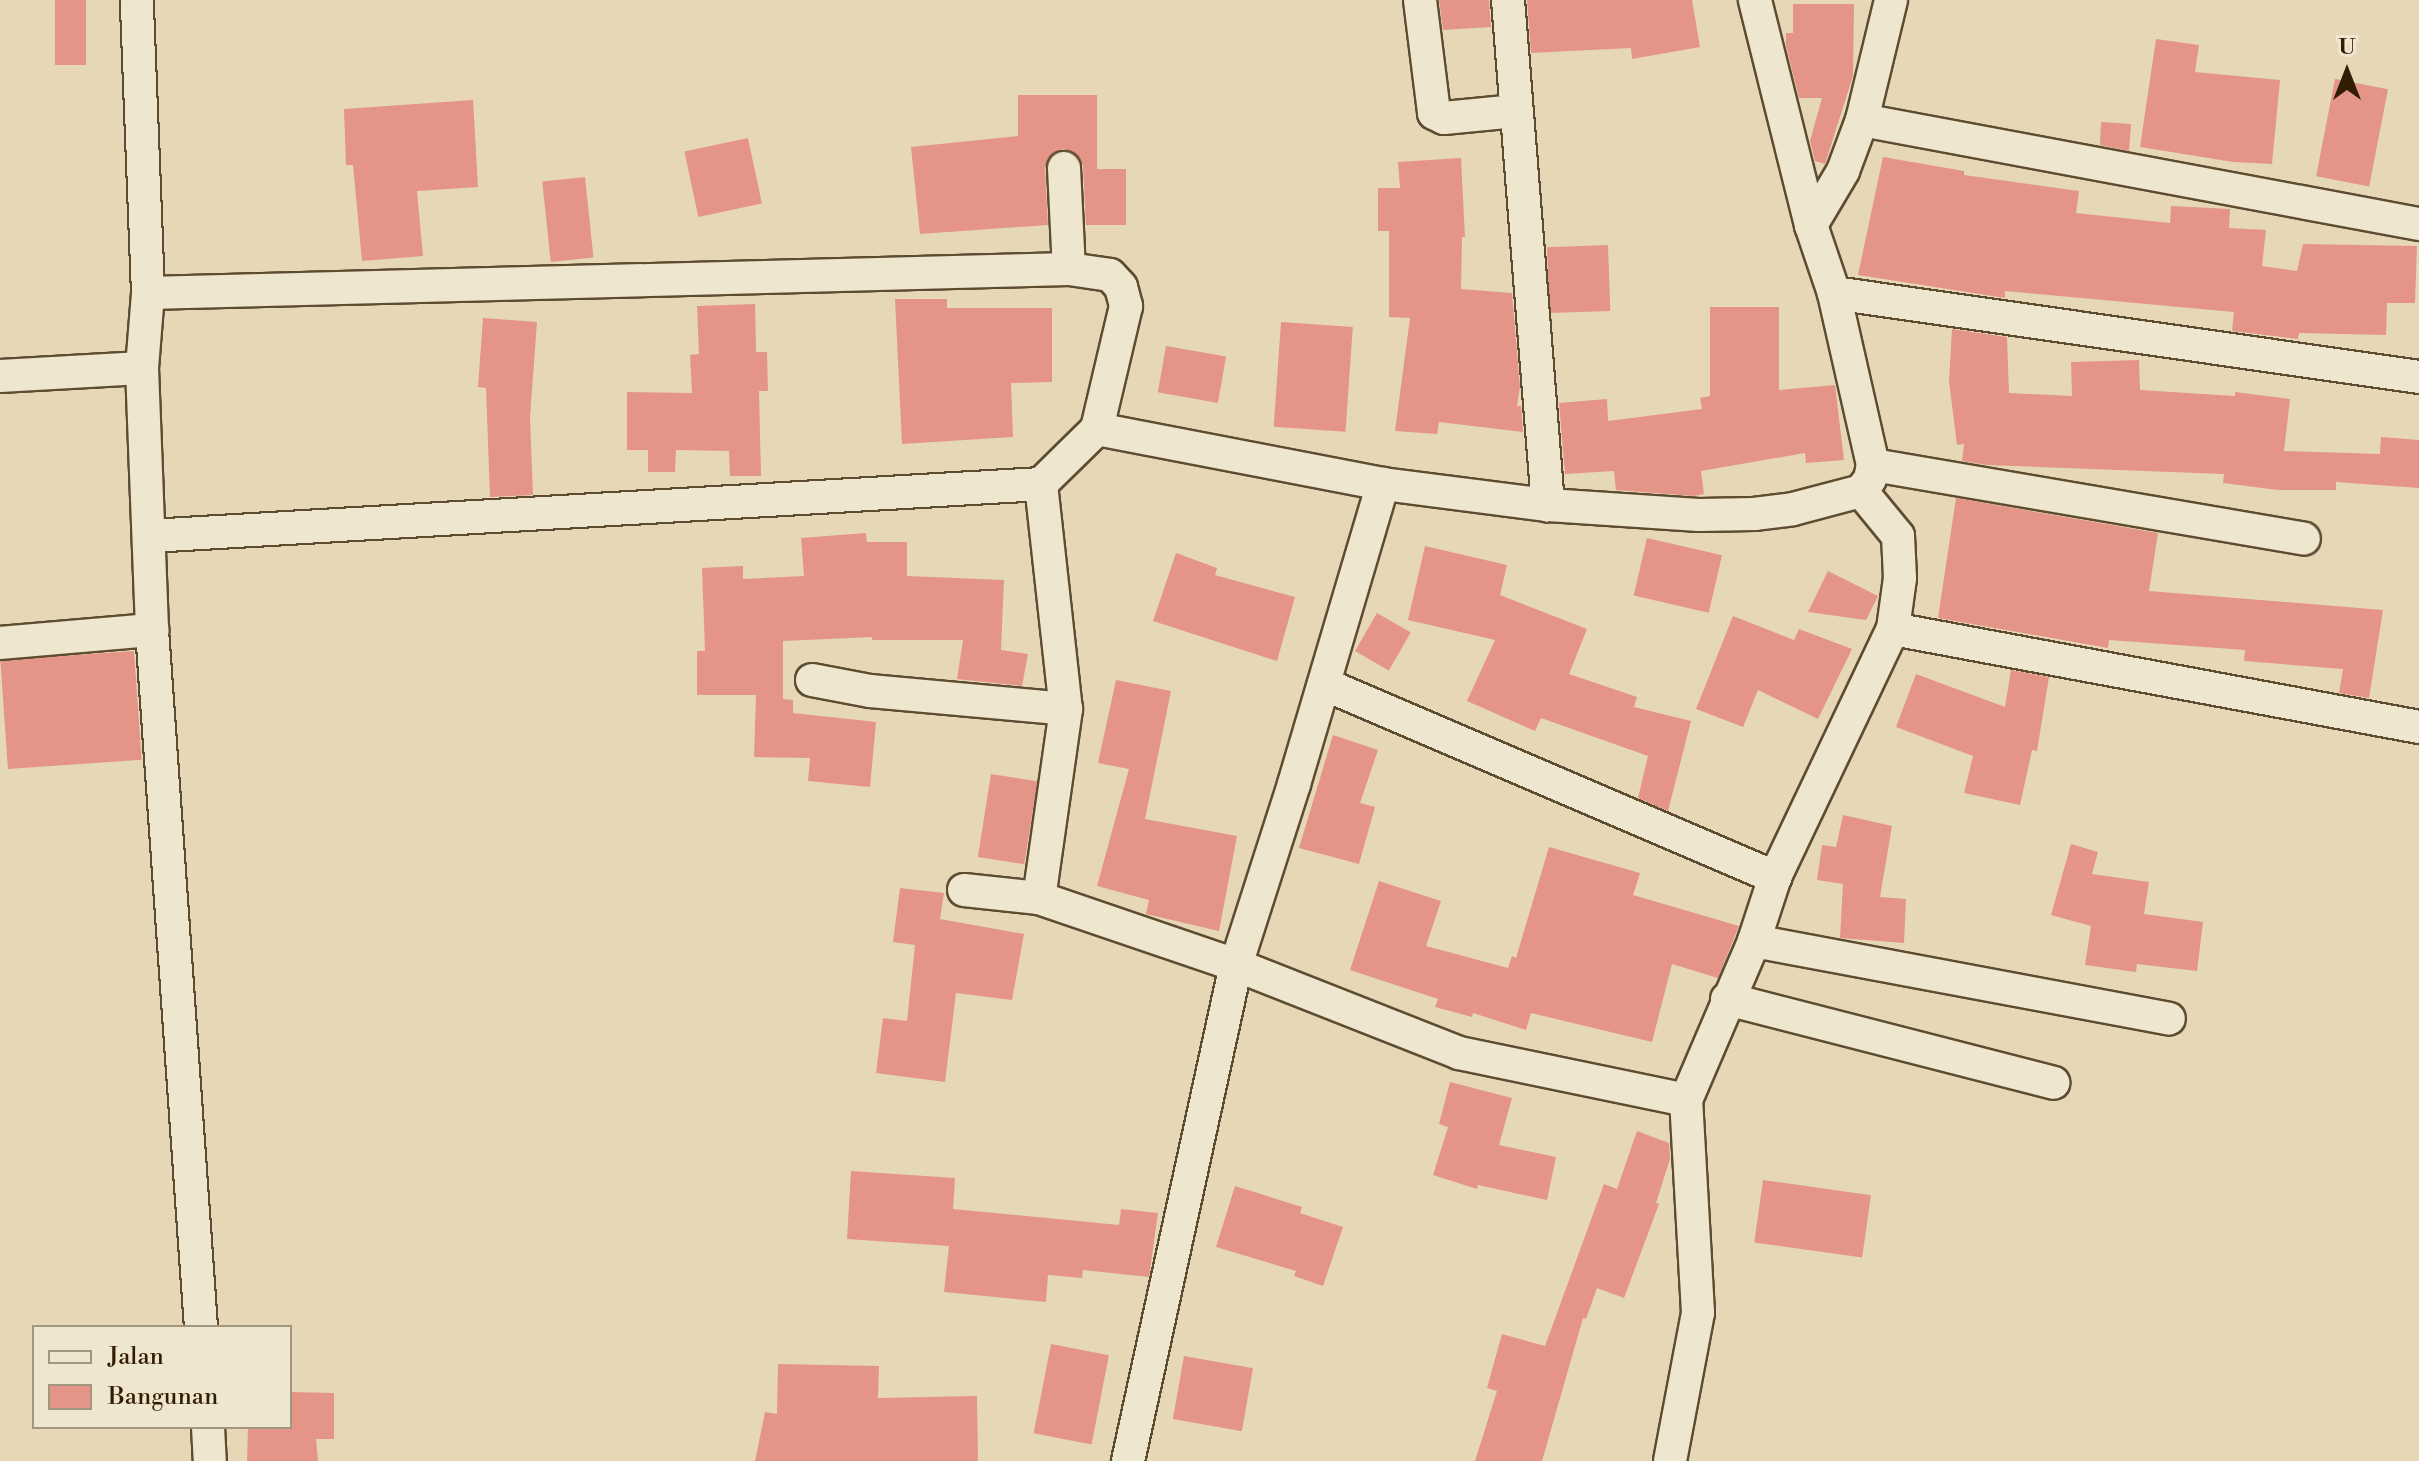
<!DOCTYPE html>
<html>
<head>
<meta charset="utf-8">
<style>
	body { margin:0 }
	#map { position:relative; width:2419px; height:1461px; overflow:hidden; background:#e6d8b7; font-family:"Libre Bodoni",serif }
	div>[style] { position:absolute }
	.building>* { inset:0; background:#e49588; transform-origin:0 0 }
	.roads { filter:drop-shadow(2px 0 #5e4c31) drop-shadow(-2px 0 #5e4c31) drop-shadow(0 2px #5e4c31) drop-shadow(0 -2px #5e4c31) }
	.minor>* { height:32px; margin:-16px; padding:0 16px; transform-origin:16px; border-radius:16px; background:#efe6d0 }
	span { translate:-50% -50%; white-space:nowrap; text-align:center; line-height:1.15; -webkit-text-stroke:7px #efe6d0; paint-order:stroke }
	.legend { position:absolute; left:32px; top:1325px; width:260px; height:104px; box-sizing:border-box; background:#efe6d0; border:2px solid #a3967e; margin:0; padding:10px 14px; list-style:none; font-size:24px; color:#311d04 }
	.legend li { display:flex; align-items:center; gap:16px; height:40px }
	.legend b { width:40px; border:2px solid #a3967e }
	.north { position:absolute; left:2307px; top:32px; width:80px; height:80px; -webkit-text-stroke:6px #efe6d0; paint-order:stroke; rotate:0deg; font-size:22px; font-weight:700; line-height:32px; text-align:center; color:#311d04 }
	.north::after { content:''; display:block; margin:auto; width:28px; height:36px; background:#311d04; clip-path:polygon(50% 0,100% 100%,50% 72%,0 100%) }
</style>
</head>
<body>
<div id="map">
	<div class="building">
		<div style="left:55px;top:0;width:31px;height:65px"></div>
		<div style="clip-path:polygon(1439px 0,1489px 0,1491px 27px,1443px 30px)"></div>
		<div style="clip-path:polygon(1527px 0,1692px 0,1700px 47px,1632px 59px,1631px 48px,1531px 53px)"></div>
		<div style="clip-path:polygon(1793px 4px,1854px 4px,1853px 76px,1825px 164px,1815px 161px,1810px 141px,1822px 98px,1799px 98px,1786px 46px,1786px 33px,1793px 33px)"></div>
		<div style="clip-path:polygon(2156px 39px,2199px 45px,2195px 72px,2280px 80px,2272px 164px,2233px 162px,2140px 147px)"></div>
		<div style="left:2335px;top:79px;width:54px;height:99px;rotate:11deg"></div>
		<div style="clip-path:polygon(1018px 95px,1097px 95px,1097px 169px,1126px 169px,1126px 225px,1086px 225px,1083px 166px,1079px 157px,1064px 149px,1053px 153px,1045px 168px,1048px 225px,920px 234px,911px 147px,1018px 136px)"></div>
		<div style="clip-path:polygon(473px 100px,478px 187px,417px 191px,423px 256px,362px 261px,353px 165px,346px 165px,344px 109px)"></div>
		<div style="clip-path:polygon(2101px 122px,2131px 124px,2129px 151px,2100px 145px)"></div>
		<div style="left:748px;top:138px;width:67px;height:65px;rotate:78deg"></div>
		<div style="clip-path:polygon(1883px 157px,1964px 171px,1964px 175px,2079px 191px,2076px 213px,2170px 223px,2171px 206px,2230px 209px,2229px 228px,2266px 230px,2262px 266px,2297px 271px,2303px 244px,2417px 246px,2415px 303px,2387px 303px,2386px 335px,2299px 333px,2298px 339px,2232px 331px,2234px 312px,2005px 291px,2005px 298px,1858px 275px)"></div>
		<div style="clip-path:polygon(1461px 158px,1465px 237px,1462px 237px,1461px 289px,1512px 293px,1520px 387px,1517px 406px,1521px 406px,1523px 432px,1439px 422px,1437px 434px,1395px 431px,1410px 318px,1389px 317px,1389px 231px,1378px 231px,1378px 188px,1400px 188px,1398px 162px)"></div>
		<div style="left:585px;top:177px;width:81px;height:43px;rotate:84deg"></div>
		<div style="left:1608px;top:245px;width:66px;height:61px;rotate:88deg"></div>
		<div style="clip-path:polygon(895px 299px,947px 299px,947px 308px,1052px 308px,1052px 382px,1011px 383px,1013px 437px,902px 444px)"></div>
		<div style="clip-path:polygon(755px 304px,756px 352px,767px 352px,768px 391px,759px 391px,761px 476px,730px 476px,729px 451px,676px 450px,675px 472px,648px 472px,648px 450px,627px 450px,627px 392px,692px 393px,690px 355px,699px 354px,697px 306px)"></div>
		<div style="clip-path:polygon(1710px 307px,1779px 307px,1779px 390px,1835px 385px,1844px 460px,1806px 463px,1805px 453px,1701px 471px,1704px 494px,1694px 496px,1616px 490px,1614px 471px,1565px 474px,1559px 403px,1607px 399px,1608px 421px,1702px 409px,1700px 398px,1710px 396px)"></div>
		<div style="clip-path:polygon(483px 318px,537px 322px,530px 417px,533px 495px,490px 497px,486px 388px,478px 387px)"></div>
		<div style="left:1281px;top:322px;width:72px;height:105px;rotate:4deg"></div>
		<div style="clip-path:polygon(1952px 329px,2007px 337px,2009px 393px,2072px 396px,2071px 362px,2139px 360px,2140px 390px,2235px 396px,2235px 392px,2290px 399px,2284px 451px,2380px 454px,2381px 437px,2419px 440px,2419px 488px,2336px 482px,2336px 490px,2278px 490px,2223px 483px,2224px 474px,1987px 465px,1962px 461px,1964px 444px,1957px 445px,1949px 382px)"></div>
		<div style="left:1166px;top:346px;width:61px;height:47px;rotate:10deg"></div>
		<div style="clip-path:polygon(1956px 498px,2158px 533px,2149px 591px,2383px 610px,2369px 698px,2339px 693px,2343px 669px,2244px 661px,2245px 650px,2109px 640px,2108px 648px,1938px 618px)"></div>
		<div style="clip-path:polygon(866px 533px,867px 542px,907px 542px,907px 576px,1004px 580px,1001px 650px,1028px 654px,1022px 686px,957px 679px,963px 640px,872px 640px,872px 637px,783px 641px,783px 699px,793px 700px,793px 713px,876px 722px,870px 787px,808px 781px,810px 758px,754px 757px,756px 695px,697px 695px,697px 651px,705px 651px,702px 568px,743px 566px,743px 579px,804px 576px,801px 538px)"></div>
		<div style="left:1647px;top:538px;width:77px;height:59px;rotate:13deg"></div>
		<div style="clip-path:polygon(1425px 546px,1507px 565px,1500px 595px,1587px 629px,1569px 674px,1637px 697px,1634px 707px,1691px 721px,1668px 811px,1638px 798px,1648px 756px,1541px 718px,1535px 731px,1467px 701px,1495px 640px,1408px 620px)"></div>
		<div style="clip-path:polygon(1176px 553px,1217px 568px,1215px 575px,1295px 597px,1277px 661px,1153px 621px)"></div>
		<div style="clip-path:polygon(1828px 571px,1878px 596px,1866px 620px,1808px 612px)"></div>
		<div style="left:1377px;top:613px;width:39px;height:44px;rotate:30deg"></div>
		<div style="clip-path:polygon(1733px 616px,1794px 640px,1799px 629px,1852px 649px,1818px 719px,1758px 690px,1743px 727px,1696px 709px)"></div>
		<div style="left:134px;top:651px;width:109px;height:134px;rotate:86deg"></div>
		<div style="clip-path:polygon(2011px 670px,2049px 677px,2037px 751px,2032px 750px,2020px 805px,1964px 793px,1973px 756px,1896px 727px,1916px 674px,2005px 707px)"></div>
		<div style="clip-path:polygon(1116px 680px,1171px 691px,1145px 819px,1237px 836px,1219px 931px,1146px 914px,1149px 900px,1097px 886px,1129px 769px,1098px 763px)"></div>
		<div style="clip-path:polygon(1333px 735px,1378px 750px,1360px 803px,1375px 807px,1359px 864px,1299px 848px)"></div>
		<div style="left:991px;top:774px;width:47px;height:84px;rotate:9deg"></div>
		<div style="clip-path:polygon(1843px 815px,1892px 826px,1880px 897px,1906px 899px,1904px 943px,1840px 938px,1843px 884px,1817px 880px,1822px 845px,1836px 847px)"></div>
		<div style="clip-path:polygon(2071px 844px,2098px 852px,2092px 874px,2149px 882px,2144px 914px,2203px 922px,2197px 971px,2137px 964px,2136px 972px,2085px 965px,2091px 926px,2051px 915px)"></div>
		<div style="clip-path:polygon(1549px 847px,1640px 873px,1633px 895px,1739px 926px,1718px 978px,1672px 964px,1652px 1042px,1531px 1013px,1526px 1030px,1473px 1013px,1472px 1017px,1435px 1007px,1438px 999px,1350px 970px,1379px 881px,1441px 901px,1426px 946px,1508px 968px,1512px 956px,1516px 958px)"></div>
		<div style="clip-path:polygon(900px 888px,944px 893px,940px 919px,1024px 934px,1012px 1000px,956px 993px,945px 1082px,876px 1073px,883px 1018px,907px 1021px,915px 945px,893px 942px)"></div>
		<div style="clip-path:polygon(1450px 1082px,1512px 1098px,1499px 1145px,1556px 1157px,1547px 1200px,1478px 1185px,1477px 1189px,1433px 1175px,1448px 1127px,1439px 1124px)"></div>
		<div style="clip-path:polygon(1637px 1131px,1669px 1143px,1670px 1159px,1656px 1203px,1659px 1204px,1624px 1298px,1597px 1288px,1586px 1319px,1583px 1318px,1542px 1461px,1475px 1461px,1497px 1391px,1487px 1388px,1502px 1334px,1545px 1346px,1604px 1184px,1617px 1189px)"></div>
		<div style="clip-path:polygon(851px 1171px,955px 1178px,953px 1209px,1119px 1225px,1121px 1209px,1158px 1213px,1149px 1277px,1083px 1270px,1082px 1278px,1048px 1275px,1046px 1302px,944px 1292px,949px 1246px,847px 1239px)"></div>
		<div style="left:1763px;top:1180px;width:109px;height:63px;rotate:8deg"></div>
		<div style="clip-path:polygon(1235px 1186px,1302px 1207px,1300px 1213px,1343px 1227px,1323px 1286px,1294px 1276px,1296px 1271px,1216px 1247px)"></div>
		<div style="left:1051px;top:1344px;width:59px;height:91px;rotate:11deg"></div>
		<div style="left:1184px;top:1356px;width:70px;height:64px;rotate:10deg"></div>
		<div style="clip-path:polygon(778px 1364px,879px 1366px,878px 1398px,977px 1396px,978px 1461px,755px 1461px,765px 1412px,777px 1414px)"></div>
		<div style="clip-path:polygon(290px 1392px,334px 1393px,334px 1439px,316px 1439px,318px 1461px,247px 1461px,248px 1427px,290px 1427px)"></div>
	</div>
	<div class="roads">
		<div class="minor">
			<div style="left:1420px;top:0;width:114px;rotate:82.9deg"></div>
			<div style="left:1434px;top:113px;width:11px;rotate:27deg"></div>
			<div style="left:1444px;top:118px;width:72px;rotate:-5.6deg"></div>
			<div style="left:1508px;top:0;width:507px;rotate:85.47deg"></div>
			<div style="left:1862px;top:120px;width:567px;rotate:10.58deg"></div>
			<div style="left:1064px;top:168px;width:101px;rotate:87.2deg"></div>
			<div style="left:1811px;top:225px;width:63px;rotate:-59.3deg"></div>
			<div style="left:1843px;top:171px;width:54px;rotate:-69.6deg"></div>
			<div style="left:1862px;top:120px;width:123px;rotate:-76.4deg"></div>
			<div style="left:148px;top:293px;width:921px;rotate:-1.49deg"></div>
			<div style="left:1069px;top:269px;width:41px;rotate:8.3deg"></div>
			<div style="left:1110px;top:275px;width:16px;rotate:47deg"></div>
			<div style="left:1121px;top:287px;width:20px;rotate:75deg"></div>
			<div style="left:1126px;top:306px;width:126px;rotate:103.3deg"></div>
			<div style="left:1097px;top:429px;width:78px;rotate:135.5deg"></div>
			<div style="left:1041px;top:484px;width:893px;rotate:176.66deg"></div>
			<div style="left:1834px;top:293px;width:591px;rotate:8.17deg"></div>
			<div style="left:142px;top:368px;width:262px;rotate:87.8deg"></div>
			<div style="left:152px;top:630px;width:699px;rotate:85.98deg"></div>
			<div style="left:0;top:376px;width:142px;rotate:-3.2deg"></div>
			<div style="left:142px;top:368px;width:75px;rotate:-85.4deg"></div>
			<div style="left:148px;top:293px;width:293px;rotate:-92.2deg"></div>
			<div style="left:1097px;top:429px;width:291px;rotate:10.9deg"></div>
			<div style="left:1383px;top:484px;width:166px;rotate:7.3deg"></div>
			<div style="left:1548px;top:505px;width:151px;rotate:3.8deg"></div>
			<div style="left:1699px;top:515px;width:55px;rotate:-1deg"></div>
			<div style="left:1754px;top:514px;width:39px;rotate:-7deg"></div>
			<div style="left:1793px;top:509px;width:70px;rotate:-14.8deg"></div>
			<div style="left:1861px;top:491px;width:15px;rotate:-53deg"></div>
			<div style="left:1870px;top:479px;width:14px;rotate:-78deg"></div>
			<div style="left:1873px;top:465px;width:176px;rotate:-102.8deg"></div>
			<div style="left:1834px;top:293px;width:72px;rotate:-108.7deg"></div>
			<div style="left:1811px;top:225px;width:232px;rotate:-104deg"></div>
			<div style="left:1873px;top:465px;width:437px;rotate:9.7deg"></div>
			<div style="left:1041px;top:484px;width:226px;rotate:83.7deg"></div>
			<div style="left:1066px;top:709px;width:191px;rotate:98.1deg"></div>
			<div style="left:1039px;top:898px;width:208px;rotate:18.8deg"></div>
			<div style="left:1236px;top:965px;width:240px;rotate:21.5deg"></div>
			<div style="left:1459px;top:1053px;width:232px;rotate:11.7deg"></div>
			<div style="left:1893px;top:629px;width:535px;rotate:10.55deg"></div>
			<div style="left:0;top:643px;width:153px;rotate:-4.9deg"></div>
			<div style="left:812px;top:680px;width:59px;rotate:10.7deg"></div>
			<div style="left:870px;top:691px;width:197px;rotate:5.2deg"></div>
			<div style="left:1324px;top:684px;width:491px;rotate:23.2deg"></div>
			<div style="left:964px;top:890px;width:75px;rotate:6.1deg"></div>
			<div style="left:1754px;top:941px;width:422px;rotate:10.6deg"></div>
			<div style="left:1727px;top:999px;width:337px;rotate:14.4deg"></div>
			<div style="left:208px;top:1427px;width:34px;rotate:87deg"></div>
			<div style="left:1128px;top:1461px;width:508px;rotate:-77.72deg"></div>
			<div style="left:1236px;top:965px;width:190px;rotate:-72.2deg"></div>
			<div style="left:1294px;top:784px;width:313px;rotate:-73.5deg"></div>
			<div style="left:1670px;top:1461px;width:151px;rotate:-79.3deg"></div>
			<div style="left:1698px;top:1313px;width:213px;rotate:-93.2deg"></div>
			<div style="left:1686px;top:1100px;width:173px;rotate:-66.8deg"></div>
			<div style="left:1754px;top:941px;width:67px;rotate:-71.8deg"></div>
			<div style="left:1775px;top:877px;width:275px;rotate:-64.6deg"></div>
			<div style="left:1893px;top:629px;width:51px;rotate:-82.2deg"></div>
			<div style="left:1900px;top:578px;width:42px;rotate:-92.7deg"></div>
			<div style="left:1898px;top:536px;width:58px;rotate:-129.4deg"></div>
		</div>
	</div>
	<ul class="legend">
	<li><b style="height:10px;background:#efe6d0"></b>Jalan</li>
	<li><b style="height:22px;background:#e49588"></b>Bangunan</li>
	</ul>
	<div class="north">U</div>
</div>
</body>
</html>
